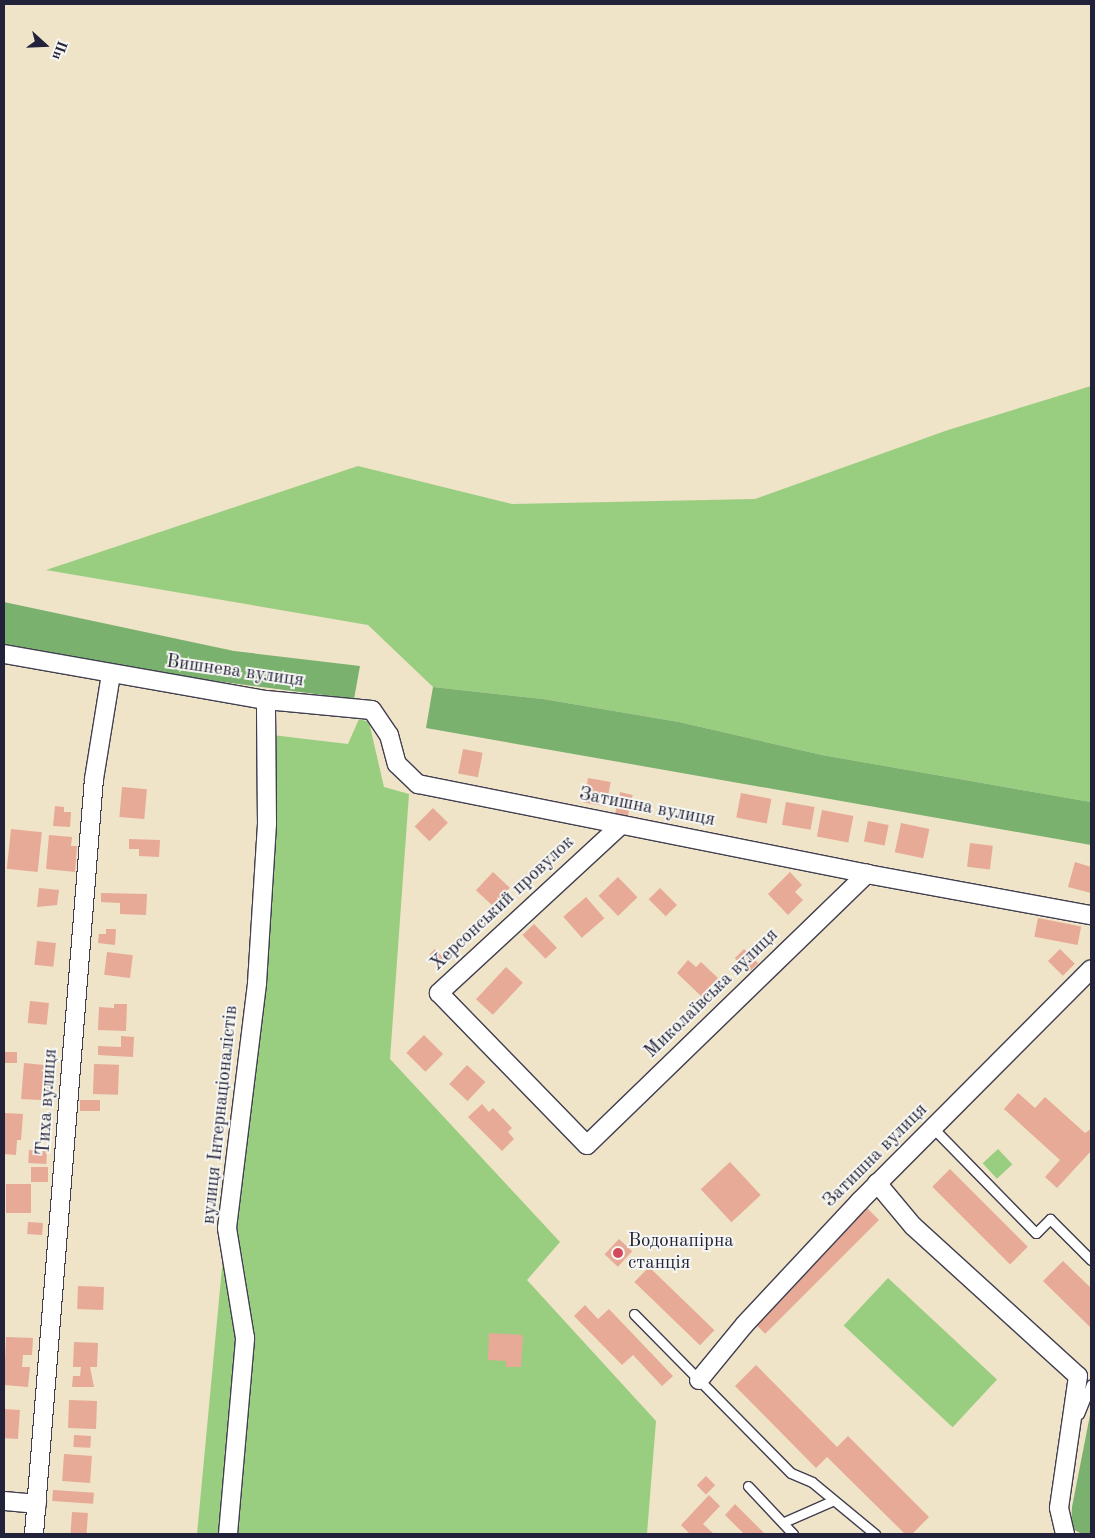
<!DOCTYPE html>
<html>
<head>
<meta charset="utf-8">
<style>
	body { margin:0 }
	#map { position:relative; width:1095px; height:1538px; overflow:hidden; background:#efe3c8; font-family:"Old Standard TT",serif }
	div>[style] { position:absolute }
	.green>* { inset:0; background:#99ce80; transform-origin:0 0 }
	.forest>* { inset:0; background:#7ab16e }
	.building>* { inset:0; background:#e7aa96; transform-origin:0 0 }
	.roads { filter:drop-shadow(1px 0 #413f50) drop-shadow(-1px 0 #413f50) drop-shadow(0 1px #413f50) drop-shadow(0 -1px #413f50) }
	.lane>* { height:9px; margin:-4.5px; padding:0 4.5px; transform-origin:4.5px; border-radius:4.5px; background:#fff }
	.street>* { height:18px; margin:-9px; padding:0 9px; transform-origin:9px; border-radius:9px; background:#fff }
	.dots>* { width:14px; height:14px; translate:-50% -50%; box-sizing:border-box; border:2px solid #f6f6f2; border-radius:50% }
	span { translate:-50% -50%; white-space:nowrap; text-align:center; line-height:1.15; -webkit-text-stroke:4px #f6f6f2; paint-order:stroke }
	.street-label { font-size:19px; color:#22223b }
	.poi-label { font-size:19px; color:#22223b }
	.left { translate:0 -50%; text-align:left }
	.frame { position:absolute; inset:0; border:5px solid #22223b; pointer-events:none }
	.north { position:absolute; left:20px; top:20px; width:50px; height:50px; -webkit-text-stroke:4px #f6f6f2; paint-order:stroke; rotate:110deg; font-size:14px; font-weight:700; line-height:20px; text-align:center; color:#22223b }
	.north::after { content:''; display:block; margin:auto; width:18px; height:22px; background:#22223b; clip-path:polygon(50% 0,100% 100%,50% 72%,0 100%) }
</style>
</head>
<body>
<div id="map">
	<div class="green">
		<div style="clip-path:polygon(1091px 386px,1091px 802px,822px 755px,679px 722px,543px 699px,433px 687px,368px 625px,46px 570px,358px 466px,512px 504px,755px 499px,948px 430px)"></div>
		<div style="clip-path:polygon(359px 719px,369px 722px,384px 787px,409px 794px,390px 1059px,560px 1242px,527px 1280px,656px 1421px,647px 1534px,197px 1534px,272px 735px,348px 744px)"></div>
		<div style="left:998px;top:1149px;width:21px;height:21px;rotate:47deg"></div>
		<div style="left:888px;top:1278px;width:149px;height:65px;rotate:43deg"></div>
	</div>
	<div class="forest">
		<div style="clip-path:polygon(4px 602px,234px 651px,360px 666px,354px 699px,137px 671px,4px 647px)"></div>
		<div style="clip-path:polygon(433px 687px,543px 699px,679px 722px,822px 755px,1091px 802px,1091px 845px,426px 728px)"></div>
		<div style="clip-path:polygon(1091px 1410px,1091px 1534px,1082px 1534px,1071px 1528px,1072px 1507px)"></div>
	</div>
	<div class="building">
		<div style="left:463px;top:749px;width:20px;height:25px;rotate:11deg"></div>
		<div style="left:588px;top:778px;width:23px;height:25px;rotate:10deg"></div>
		<div style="left:122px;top:787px;width:25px;height:30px;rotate:5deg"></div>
		<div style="left:620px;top:792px;width:13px;height:23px;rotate:13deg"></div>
		<div style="left:741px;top:793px;width:31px;height:25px;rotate:11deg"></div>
		<div style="left:786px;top:802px;width:29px;height:23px;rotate:10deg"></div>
		<div style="clip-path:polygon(55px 806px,64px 807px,64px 812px,71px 812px,70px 827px,53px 826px)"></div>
		<div style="left:433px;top:808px;width:21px;height:26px;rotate:45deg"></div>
		<div style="left:822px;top:810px;width:32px;height:27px;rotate:11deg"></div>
		<div style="left:868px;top:821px;width:21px;height:21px;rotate:11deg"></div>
		<div style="left:901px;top:823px;width:29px;height:30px;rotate:12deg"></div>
		<div style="left:11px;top:829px;width:31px;height:40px;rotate:6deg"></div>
		<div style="clip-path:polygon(49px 835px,72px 837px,71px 846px,77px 846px,75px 872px,46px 869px)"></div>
		<div style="clip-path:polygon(129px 839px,160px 840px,159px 857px,139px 856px,139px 849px,129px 849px)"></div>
		<div style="left:970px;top:843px;width:23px;height:24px;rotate:7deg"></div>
		<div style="clip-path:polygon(1075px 862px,1091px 867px,1091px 893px,1068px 887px)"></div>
		<div style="left:493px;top:872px;width:23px;height:25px;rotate:43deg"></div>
		<div style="clip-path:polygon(790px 872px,802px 885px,795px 892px,803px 900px,788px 915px,768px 894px)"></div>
		<div style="left:618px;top:877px;width:28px;height:27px;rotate:46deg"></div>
		<div style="clip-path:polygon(39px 888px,59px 890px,57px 905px,37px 907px)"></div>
		<div style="left:660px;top:888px;width:24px;height:16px;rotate:45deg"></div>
		<div style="clip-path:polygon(101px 893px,147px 894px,146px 915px,120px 914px,120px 903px,101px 902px)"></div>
		<div style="left:586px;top:897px;width:28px;height:30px;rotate:49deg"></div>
		<div style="left:1038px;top:918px;width:44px;height:19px;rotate:11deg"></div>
		<div style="left:534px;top:924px;width:33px;height:16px;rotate:46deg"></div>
		<div style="clip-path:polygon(106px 929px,116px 929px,115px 945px,98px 943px,99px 934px,106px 934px)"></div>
		<div style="left:37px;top:941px;width:19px;height:24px;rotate:6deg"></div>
		<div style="left:435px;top:949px;width:13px;height:8px;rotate:45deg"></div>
		<div style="left:744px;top:949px;width:20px;height:13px;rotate:45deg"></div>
		<div style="left:1060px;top:949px;width:21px;height:17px;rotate:45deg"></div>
		<div style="left:107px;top:952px;width:26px;height:23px;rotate:7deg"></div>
		<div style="clip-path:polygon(688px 960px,696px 967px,701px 962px,718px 978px,701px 996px,677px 973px)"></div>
		<div style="left:506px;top:967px;width:23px;height:44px;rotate:43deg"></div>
		<div style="left:30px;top:1001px;width:19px;height:22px;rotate:6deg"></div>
		<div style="clip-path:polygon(114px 1004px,127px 1004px,126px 1031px,98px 1030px,99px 1007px,114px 1008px)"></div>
		<div style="left:424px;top:1035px;width:27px;height:25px;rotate:45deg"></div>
		<div style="clip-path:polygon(121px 1036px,134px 1037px,133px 1057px,98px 1055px,98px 1046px,121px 1047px)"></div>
		<div style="left:4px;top:1052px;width:13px;height:11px"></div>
		<div style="clip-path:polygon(24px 1063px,44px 1065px,43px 1078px,50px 1078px,49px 1090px,42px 1090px,41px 1100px,21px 1099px)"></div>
		<div style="left:94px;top:1064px;width:25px;height:30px;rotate:2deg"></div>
		<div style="left:467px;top:1065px;width:25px;height:26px;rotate:43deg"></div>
		<div style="clip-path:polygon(1018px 1093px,1035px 1108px,1045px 1097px,1085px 1133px,1091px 1129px,1091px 1151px,1057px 1188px,1045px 1177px,1060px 1160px,1004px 1109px)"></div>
		<div style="left:80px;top:1100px;width:20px;height:11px"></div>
		<div style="clip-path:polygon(482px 1104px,489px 1112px,493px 1108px,512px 1128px,508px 1132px,514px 1139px,502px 1151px,468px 1117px)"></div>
		<div style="clip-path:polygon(4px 1113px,23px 1114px,21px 1140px,17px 1140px,16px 1155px,4px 1154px)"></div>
		<div style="left:29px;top:1150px;width:18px;height:13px;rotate:3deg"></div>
		<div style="left:730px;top:1162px;width:45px;height:40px;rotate:47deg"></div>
		<div style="left:31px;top:1167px;width:17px;height:15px"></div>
		<div style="left:950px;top:1169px;width:110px;height:25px;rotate:45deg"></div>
		<div style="left:6px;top:1184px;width:25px;height:29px"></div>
		<div style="left:867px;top:1208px;width:17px;height:161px;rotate:45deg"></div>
		<div style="left:28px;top:1222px;width:15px;height:12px;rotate:4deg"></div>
		<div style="left:619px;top:1239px;width:18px;height:21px;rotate:43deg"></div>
		<div style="clip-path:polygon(1063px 1261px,1091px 1288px,1091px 1328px,1043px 1281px)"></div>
		<div style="left:649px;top:1267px;width:91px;height:21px;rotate:44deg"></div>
		<div style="left:78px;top:1286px;width:26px;height:23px;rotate:2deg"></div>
		<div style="clip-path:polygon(585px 1305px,598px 1319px,609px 1309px,673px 1376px,662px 1386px,633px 1355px,622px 1365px,574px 1316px)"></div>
		<div style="clip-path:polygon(489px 1333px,523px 1335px,521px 1367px,506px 1367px,506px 1361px,488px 1360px)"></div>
		<div style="clip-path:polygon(6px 1337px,33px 1338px,32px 1355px,23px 1355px,22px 1367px,30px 1367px,28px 1387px,4px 1385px)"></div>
		<div style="clip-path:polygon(74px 1342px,98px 1343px,97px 1367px,90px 1367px,94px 1387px,72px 1387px,73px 1376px,80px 1376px,81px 1367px,73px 1367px)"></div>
		<div style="clip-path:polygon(756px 1365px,837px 1447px,848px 1436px,929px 1517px,912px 1534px,905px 1534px,827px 1457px,816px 1468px,735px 1386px)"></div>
		<div style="left:69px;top:1400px;width:28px;height:28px;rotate:2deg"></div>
		<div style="left:4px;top:1409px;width:16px;height:29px;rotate:4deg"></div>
		<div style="left:74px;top:1435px;width:17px;height:12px;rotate:3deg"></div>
		<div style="left:64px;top:1454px;width:28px;height:27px;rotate:4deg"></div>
		<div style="left:706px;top:1476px;width:13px;height:13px;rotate:45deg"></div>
		<div style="left:53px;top:1490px;width:41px;height:11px;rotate:4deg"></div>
		<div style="clip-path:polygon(709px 1495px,720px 1506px,703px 1524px,714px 1534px,690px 1534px,681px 1525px)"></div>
		<div style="clip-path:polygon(735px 1504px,765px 1534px,744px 1534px,725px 1515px)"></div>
		<div style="left:72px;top:1512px;width:16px;height:22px;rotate:4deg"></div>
	</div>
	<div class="roads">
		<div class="lane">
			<div style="left:933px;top:1128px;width:147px;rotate:45.6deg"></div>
			<div style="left:1036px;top:1233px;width:20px;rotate:-45deg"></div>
			<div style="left:1050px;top:1219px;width:58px;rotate:45deg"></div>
			<div style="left:634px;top:1314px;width:223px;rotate:45.4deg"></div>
			<div style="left:791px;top:1473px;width:23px;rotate:23deg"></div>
			<div style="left:812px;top:1482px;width:82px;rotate:39.5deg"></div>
			<div style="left:1079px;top:1414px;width:32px;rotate:-68deg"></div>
			<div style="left:748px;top:1486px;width:66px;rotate:46.8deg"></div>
			<div style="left:784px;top:1522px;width:52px;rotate:-23.6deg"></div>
		</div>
		<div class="street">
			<div style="left:4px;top:654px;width:266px;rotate:10deg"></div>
			<div style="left:266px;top:700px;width:106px;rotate:5.4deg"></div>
			<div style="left:372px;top:710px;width:30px;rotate:56deg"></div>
			<div style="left:389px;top:735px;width:30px;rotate:75deg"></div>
			<div style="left:397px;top:764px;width:29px;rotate:44deg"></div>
			<div style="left:418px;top:784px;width:458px;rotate:11.3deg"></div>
			<div style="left:867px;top:874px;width:228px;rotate:10.4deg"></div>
			<div style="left:621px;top:825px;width:248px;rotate:137.3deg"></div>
			<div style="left:439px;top:993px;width:212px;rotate:45.8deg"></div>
			<div style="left:587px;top:1145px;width:390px;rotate:-44.1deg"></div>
			<div style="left:877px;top:1183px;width:56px;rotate:50.1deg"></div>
			<div style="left:913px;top:1226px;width:223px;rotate:42.3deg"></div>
			<div style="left:1078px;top:1376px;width:133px;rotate:98.2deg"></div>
			<div style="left:1059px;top:1508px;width:27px;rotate:77deg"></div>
			<div style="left:699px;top:1380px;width:72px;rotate:-50.6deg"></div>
			<div style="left:745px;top:1324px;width:168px;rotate:-46.9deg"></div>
			<div style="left:860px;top:1201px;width:327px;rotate:-45.1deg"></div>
			<div style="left:4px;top:1501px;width:33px;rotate:5deg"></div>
			<div style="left:34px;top:1534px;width:757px;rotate:-85.46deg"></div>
			<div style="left:94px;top:779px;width:106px;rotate:-80.8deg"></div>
			<div style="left:228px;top:1534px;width:197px;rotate:-85deg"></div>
			<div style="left:245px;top:1338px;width:111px;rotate:-99.3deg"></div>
			<div style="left:227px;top:1228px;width:247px;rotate:-83deg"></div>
			<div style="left:257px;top:983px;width:160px;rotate:-86.4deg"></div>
			<div style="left:267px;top:823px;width:123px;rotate:-90.5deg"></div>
		</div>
	</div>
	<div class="dots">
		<div style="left:618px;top:1253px;background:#d1495b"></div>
	</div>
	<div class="street-label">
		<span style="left:235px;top:672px;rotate:8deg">Вишнева вулиця</span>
		<span style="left:647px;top:808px;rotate:11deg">Затишна вулиця</span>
		<span style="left:503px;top:904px;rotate:-43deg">Херсонський провулок</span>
		<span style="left:712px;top:994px;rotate:-44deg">Миколаївська вулиця</span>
		<span style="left:48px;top:1102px;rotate:-86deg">Тиха вулиця</span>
		<span style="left:221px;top:1115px;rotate:-84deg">вулиця Інтернаціоналістів</span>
		<span style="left:876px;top:1156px;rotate:-45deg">Затишна вулиця</span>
	</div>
	<div class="poi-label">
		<span class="left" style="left:628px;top:1253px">Водонапірна<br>станція</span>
	</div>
	<div class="frame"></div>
	<div class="north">Пн</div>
</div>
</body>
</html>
